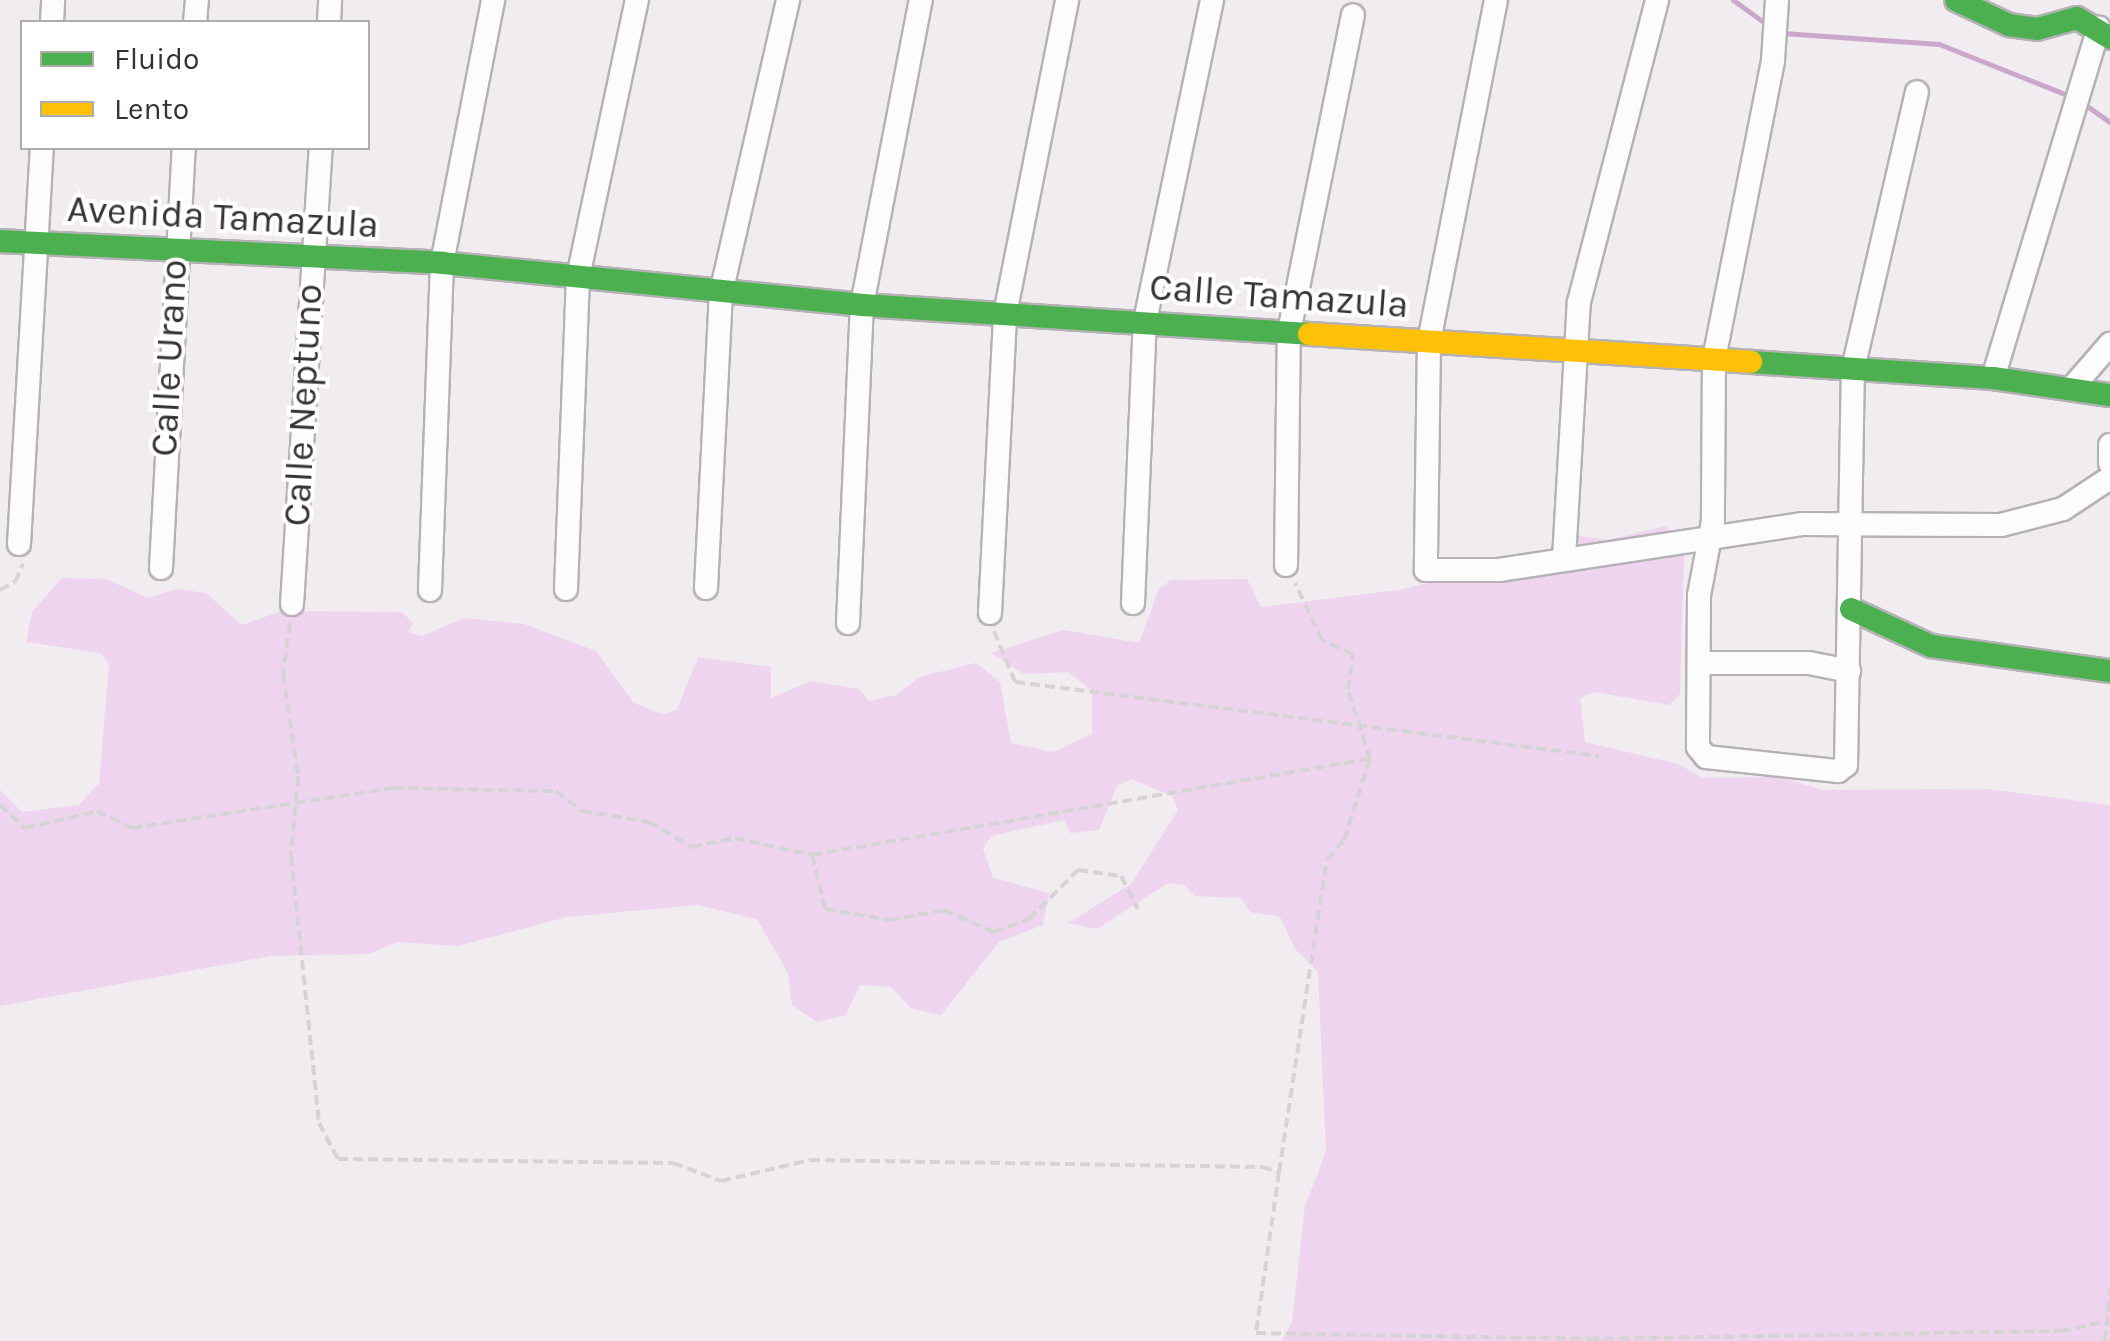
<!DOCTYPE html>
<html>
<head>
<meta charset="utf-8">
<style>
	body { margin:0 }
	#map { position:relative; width:2110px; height:1341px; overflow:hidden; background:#f0ecf0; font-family:Karla,sans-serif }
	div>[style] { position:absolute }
	.green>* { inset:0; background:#efd4ef }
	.stream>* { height:5px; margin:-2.5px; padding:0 2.5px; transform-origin:2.5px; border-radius:2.5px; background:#cba7cb }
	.path>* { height:4px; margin-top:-2px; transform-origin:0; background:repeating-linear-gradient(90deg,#d5d4d5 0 10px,transparent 0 15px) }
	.roads { filter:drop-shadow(2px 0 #b5b2b5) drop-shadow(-2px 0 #b5b2b5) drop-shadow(0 2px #b5b2b5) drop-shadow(0 -2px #b5b2b5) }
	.street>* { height:22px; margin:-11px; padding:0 11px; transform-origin:11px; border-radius:11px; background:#fdfcfd }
	.fast>* { height:22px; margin:-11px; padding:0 11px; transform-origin:11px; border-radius:11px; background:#4caf50 }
	.slow>* { height:22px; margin:-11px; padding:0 11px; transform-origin:11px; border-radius:11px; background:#ffc107 }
	span { translate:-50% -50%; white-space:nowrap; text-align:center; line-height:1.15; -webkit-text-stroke:8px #fff; paint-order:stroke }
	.street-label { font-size:38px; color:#353135 }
	.legend { position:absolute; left:20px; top:20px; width:350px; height:130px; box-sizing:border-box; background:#fff; border:2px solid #aeadae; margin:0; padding:12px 18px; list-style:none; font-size:30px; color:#353135 }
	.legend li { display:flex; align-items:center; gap:20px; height:50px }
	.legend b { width:50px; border:2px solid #aeadae }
</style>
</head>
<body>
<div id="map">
	<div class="green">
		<div style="clip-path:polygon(1666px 526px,1684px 554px,1680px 694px,1669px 705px,1594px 692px,1580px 698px,1585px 742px,1678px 764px,1703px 778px,1779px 777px,1823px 790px,1988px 789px,2110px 805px,2110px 1341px,1281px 1341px,1292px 1323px,1305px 1206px,1326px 1152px,1318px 971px,1295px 949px,1280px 917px,1250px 912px,1241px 898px,1195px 896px,1184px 885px,1168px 883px,1097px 929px,1068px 923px,1131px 884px,1178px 810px,1172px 796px,1131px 779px,1117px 786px,1099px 830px,1070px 833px,1064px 820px,991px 836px,983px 849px,993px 878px,1049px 893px,1043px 925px,999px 942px,941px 1015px,912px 1009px,891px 987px,860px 985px,846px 1015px,817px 1022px,792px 1005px,788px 973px,757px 919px,697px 905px,567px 917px,458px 946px,397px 942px,369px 954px,271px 956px,0 1006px,0 790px,22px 812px,79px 805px,99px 783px,109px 664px,100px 653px,26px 642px,32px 612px,62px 578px,106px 579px,148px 598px,176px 589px,206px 593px,242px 625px,282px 611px,402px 612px,413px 623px,408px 632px,422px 636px,464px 618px,524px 624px,596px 651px,634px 703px,662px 714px,677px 710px,698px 657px,771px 667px,771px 698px,811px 681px,859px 689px,869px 701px,897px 695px,919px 677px,976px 663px,1000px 682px,1011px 743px,1053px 752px,1092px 734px,1092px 691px,1068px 672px,1024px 674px,991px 653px,1063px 630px,1139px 643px,1159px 589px,1171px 580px,1247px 579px,1261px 607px,1398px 590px,1536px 559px,1571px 535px,1608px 540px)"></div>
	</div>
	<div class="stream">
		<div style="left:1733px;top:0;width:44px;rotate:35.8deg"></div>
		<div style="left:1783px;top:33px;width:156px;rotate:4deg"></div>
		<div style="left:1939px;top:44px;width:141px;rotate:21.7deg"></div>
		<div style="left:2084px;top:104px;width:32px;rotate:35deg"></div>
	</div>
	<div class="path">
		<div style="left:0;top:590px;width:17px;rotate:-28deg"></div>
		<div style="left:15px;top:582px;width:20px;rotate:-66deg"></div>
		<div style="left:290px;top:623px;width:51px;rotate:97.8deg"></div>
		<div style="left:283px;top:674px;width:103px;rotate:81.6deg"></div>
		<div style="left:298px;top:776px;width:80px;rotate:95deg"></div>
		<div style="left:291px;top:856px;width:268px;rotate:84deg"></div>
		<div style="left:319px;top:1123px;width:41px;rotate:62.2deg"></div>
		<div style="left:338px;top:1159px;width:335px;rotate:0.7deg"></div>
		<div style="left:673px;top:1163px;width:51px;rotate:20.6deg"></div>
		<div style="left:721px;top:1181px;width:91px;rotate:-13.3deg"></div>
		<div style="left:810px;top:1160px;width:452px;rotate:0.9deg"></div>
		<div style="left:1262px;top:1167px;width:18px;rotate:16deg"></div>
		<div style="left:1279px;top:1172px;width:163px;rotate:98.1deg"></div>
		<div style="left:1256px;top:1333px;width:333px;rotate:1deg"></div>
		<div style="left:1589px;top:1339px;width:472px;rotate:-1deg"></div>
		<div style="left:2061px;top:1331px;width:44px;rotate:-11.8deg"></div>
		<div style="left:994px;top:631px;width:55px;rotate:67.6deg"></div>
		<div style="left:1015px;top:682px;width:589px;rotate:7.22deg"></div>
		<div style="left:0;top:805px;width:34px;rotate:43deg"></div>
		<div style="left:25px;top:828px;width:74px;rotate:-13.3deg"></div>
		<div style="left:97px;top:811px;width:39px;rotate:26deg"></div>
		<div style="left:132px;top:828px;width:264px;rotate:-8.7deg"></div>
		<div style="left:393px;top:788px;width:163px;rotate:1.1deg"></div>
		<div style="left:556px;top:791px;width:33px;rotate:38deg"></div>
		<div style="left:582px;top:811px;width:68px;rotate:9.3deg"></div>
		<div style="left:649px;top:822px;width:50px;rotate:30.2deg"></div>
		<div style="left:692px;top:847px;width:44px;rotate:-11.8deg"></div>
		<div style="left:735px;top:838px;width:79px;rotate:12.4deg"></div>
		<div style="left:812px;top:855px;width:56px;rotate:76.5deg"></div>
		<div style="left:825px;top:909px;width:65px;rotate:9.8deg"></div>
		<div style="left:889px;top:920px;width:56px;rotate:-10.3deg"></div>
		<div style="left:944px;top:910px;width:55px;rotate:23.7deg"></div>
		<div style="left:994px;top:932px;width:37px;rotate:-20deg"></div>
		<div style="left:1029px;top:919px;width:69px;rotate:-45deg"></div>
		<div style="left:1078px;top:870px;width:43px;rotate:7.9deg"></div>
		<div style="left:1121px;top:876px;width:37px;rotate:63deg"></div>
		<div style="left:812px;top:855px;width:564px;rotate:-9.8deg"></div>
		<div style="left:1279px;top:1172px;width:316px;rotate:-81.3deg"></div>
		<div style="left:1327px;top:860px;width:26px;rotate:-50deg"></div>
		<div style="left:1344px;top:840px;width:85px;rotate:-72.2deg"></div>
		<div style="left:1370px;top:759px;width:72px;rotate:-107.7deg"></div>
		<div style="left:1348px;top:690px;width:36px;rotate:-82deg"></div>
		<div style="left:1353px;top:654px;width:34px;rotate:-156deg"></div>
		<div style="left:1322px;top:640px;width:63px;rotate:-115.3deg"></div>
		<div style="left:2105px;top:1341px;width:53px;rotate:-84.6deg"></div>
	</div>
	<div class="roads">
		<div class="street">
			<div style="left:1496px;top:0;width:348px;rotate:101.1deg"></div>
			<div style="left:1429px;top:341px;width:229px;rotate:90.8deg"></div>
			<div style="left:1426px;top:570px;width:73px"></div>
			<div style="left:1499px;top:570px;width:306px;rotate:-8.6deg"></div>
			<div style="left:1802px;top:524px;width:199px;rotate:0.3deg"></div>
			<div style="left:2001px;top:525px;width:64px;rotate:-14.5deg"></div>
			<div style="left:2063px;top:509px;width:56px;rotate:-33.4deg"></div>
			<div style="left:1777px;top:0;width:61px;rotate:93.8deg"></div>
			<div style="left:1773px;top:61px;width:305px;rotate:101.2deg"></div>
			<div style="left:1714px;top:360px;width:161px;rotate:90.4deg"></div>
			<div style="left:1713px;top:521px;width:75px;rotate:100.7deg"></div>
			<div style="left:1699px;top:595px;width:152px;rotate:90.4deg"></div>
			<div style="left:1698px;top:747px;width:13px;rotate:51deg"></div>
			<div style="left:1706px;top:757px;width:133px;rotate:6.1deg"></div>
			<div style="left:1838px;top:771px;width:10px;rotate:-37deg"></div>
			<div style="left:1846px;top:765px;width:396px;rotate:-89deg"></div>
			<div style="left:1853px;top:369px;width:284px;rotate:-77deg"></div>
			<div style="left:52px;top:22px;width:22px;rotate:-87deg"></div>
			<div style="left:195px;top:22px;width:22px;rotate:-85deg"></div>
			<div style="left:329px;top:22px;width:22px;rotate:-87deg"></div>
			<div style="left:1993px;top:378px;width:366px;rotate:-73.2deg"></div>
			<div style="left:2071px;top:389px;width:60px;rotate:-49.1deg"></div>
			<div style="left:2110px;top:445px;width:18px;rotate:90deg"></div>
			<div style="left:19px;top:544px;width:397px;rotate:-86.7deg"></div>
			<div style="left:1564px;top:559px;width:257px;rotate:-86.7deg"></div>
			<div style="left:1579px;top:302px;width:312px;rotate:-75.5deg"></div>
			<div style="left:1286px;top:565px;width:233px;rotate:-89.3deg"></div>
			<div style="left:1289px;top:332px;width:323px;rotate:-78.6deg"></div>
			<div style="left:161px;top:568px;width:421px;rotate:-86.9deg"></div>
			<div style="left:706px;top:588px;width:295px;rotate:-87.1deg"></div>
			<div style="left:721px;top:293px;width:301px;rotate:-77.1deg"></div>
			<div style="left:566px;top:589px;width:312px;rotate:-87.8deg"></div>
			<div style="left:578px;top:277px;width:283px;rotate:-78deg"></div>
			<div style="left:430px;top:590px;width:327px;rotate:-87.9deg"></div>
			<div style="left:442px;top:263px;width:268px;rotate:-79deg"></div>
			<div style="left:1133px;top:603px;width:282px;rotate:-87.6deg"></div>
			<div style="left:1145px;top:321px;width:328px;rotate:-78.2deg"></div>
			<div style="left:292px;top:604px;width:457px;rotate:-86.4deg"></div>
			<div style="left:990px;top:613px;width:299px;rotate:-87.1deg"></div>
			<div style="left:1005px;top:314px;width:320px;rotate:-78.8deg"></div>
			<div style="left:848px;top:623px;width:318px;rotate:-87.5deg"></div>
			<div style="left:862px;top:305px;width:311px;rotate:-79.1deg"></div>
			<div style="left:1699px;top:663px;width:110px"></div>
			<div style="left:1809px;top:663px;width:41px;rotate:11.3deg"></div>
		</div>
		<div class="fast">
			<div style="left:1956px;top:0;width:59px;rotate:25.3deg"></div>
			<div style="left:2009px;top:25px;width:28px;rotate:8deg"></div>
			<div style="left:2037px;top:29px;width:41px;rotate:-15.4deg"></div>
			<div style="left:2077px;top:18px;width:39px;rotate:31deg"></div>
			<div style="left:0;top:241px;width:443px;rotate:2.8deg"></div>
			<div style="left:442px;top:263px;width:422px;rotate:5.7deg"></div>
			<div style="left:862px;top:305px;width:448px;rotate:3.7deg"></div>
			<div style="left:1751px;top:362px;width:243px;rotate:3.8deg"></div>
			<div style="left:1993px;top:378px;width:118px;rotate:8.3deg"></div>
			<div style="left:1851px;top:609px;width:88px;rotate:24.8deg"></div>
			<div style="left:1931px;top:646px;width:181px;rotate:8deg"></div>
		</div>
		<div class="slow">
			<div style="left:1309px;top:334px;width:443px;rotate:3.6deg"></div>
		</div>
	</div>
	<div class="street-label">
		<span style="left:223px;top:217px;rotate:3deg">Avenida Tamazula</span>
		<span style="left:1279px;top:296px;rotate:4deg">Calle Tamazula</span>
		<span style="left:169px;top:358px;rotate:-87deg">Calle Urano</span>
		<span style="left:303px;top:405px;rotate:-87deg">Calle Neptuno</span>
	</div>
	<ul class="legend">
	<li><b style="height:12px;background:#4caf50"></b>Fluido</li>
	<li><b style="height:12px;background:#ffc107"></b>Lento</li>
	</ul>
</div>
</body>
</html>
